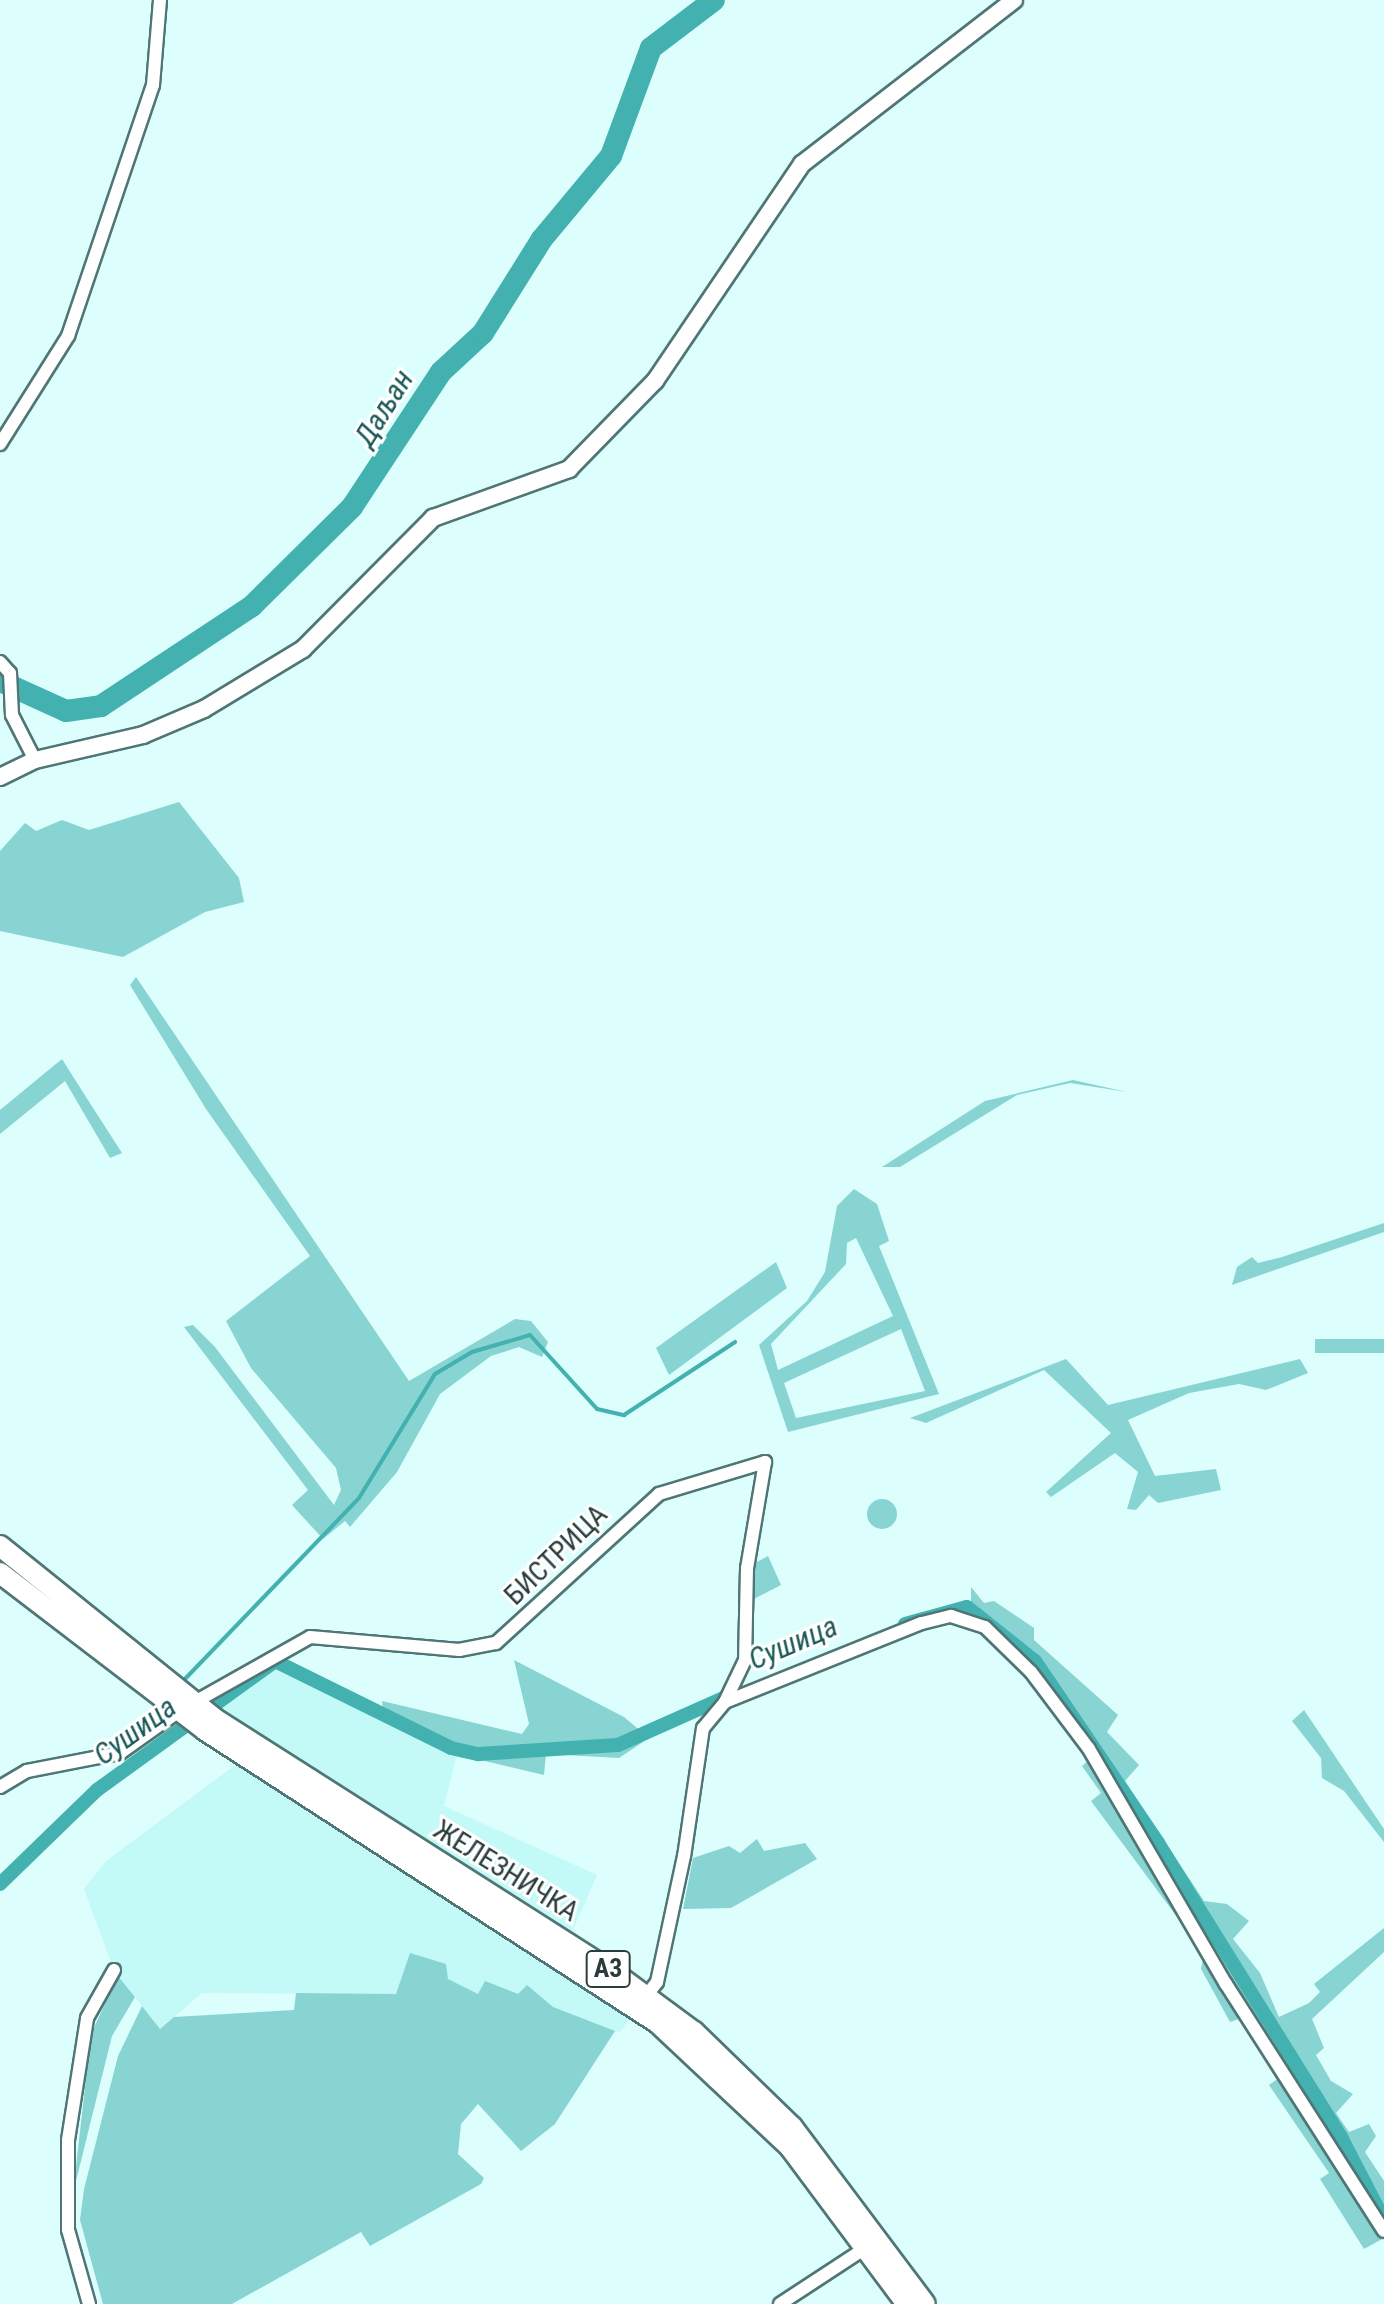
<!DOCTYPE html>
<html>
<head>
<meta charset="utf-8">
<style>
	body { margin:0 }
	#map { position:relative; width:1384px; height:2304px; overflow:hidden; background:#dcfefc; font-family:"Roboto Condensed",sans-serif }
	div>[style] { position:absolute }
	.built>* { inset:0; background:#c3f9f7 }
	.green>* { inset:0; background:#88d4d2; transform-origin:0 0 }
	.round { border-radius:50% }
	.stream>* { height:4px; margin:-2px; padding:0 2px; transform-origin:2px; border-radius:2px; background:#42b1af }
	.canal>* { height:14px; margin:-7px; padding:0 7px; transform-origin:7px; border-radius:7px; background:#42b1af }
	.river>* { height:22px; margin:-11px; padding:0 11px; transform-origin:11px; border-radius:11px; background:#42b1af }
	.roads { filter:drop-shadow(2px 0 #4f7675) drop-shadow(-2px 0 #4f7675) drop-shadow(0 2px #4f7675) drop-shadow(0 -2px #4f7675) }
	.minor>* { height:12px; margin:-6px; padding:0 6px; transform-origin:6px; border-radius:6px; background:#fff }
	.tertiary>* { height:16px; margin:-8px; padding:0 8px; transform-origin:8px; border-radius:8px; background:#fff }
	.primary>* { height:20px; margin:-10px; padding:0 10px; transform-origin:10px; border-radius:10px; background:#fff }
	span { translate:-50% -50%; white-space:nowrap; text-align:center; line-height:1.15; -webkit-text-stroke:6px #fff; paint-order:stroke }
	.shield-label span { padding:2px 6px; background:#fff; border:2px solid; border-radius:6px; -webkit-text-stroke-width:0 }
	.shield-label { font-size:26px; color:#2a3c3b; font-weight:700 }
	.street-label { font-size:28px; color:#2a3c3b }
	.water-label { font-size:30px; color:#1b5958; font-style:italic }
</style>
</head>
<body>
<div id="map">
	<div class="built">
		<div style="clip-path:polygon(275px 1661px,458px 1750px,444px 1806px,597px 1875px,567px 1943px,204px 1711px)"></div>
		<div style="clip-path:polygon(246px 1757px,638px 2007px,620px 2032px,396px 1994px,202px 1993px,160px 2029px,114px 1970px,84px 1889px,106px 1861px)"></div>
	</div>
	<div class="green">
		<div style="clip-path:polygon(179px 802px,239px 878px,244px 902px,205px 912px,123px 957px,0 931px,0 851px,25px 823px,36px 831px,62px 820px,89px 830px)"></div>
		<div style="clip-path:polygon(136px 977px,409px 1381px,515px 1319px,531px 1321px,548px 1342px,542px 1357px,519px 1347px,491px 1356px,440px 1394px,397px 1472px,350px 1527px,345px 1521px,323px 1539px,292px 1505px,308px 1490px,184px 1327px,193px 1325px,215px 1347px,334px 1505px,341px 1490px,336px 1468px,251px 1368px,226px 1321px,310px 1256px,206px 1109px,130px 985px)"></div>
		<div style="clip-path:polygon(62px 1059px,86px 1097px,122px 1153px,110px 1158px,65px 1081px,0 1134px,0 1110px)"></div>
		<div style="clip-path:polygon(1073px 1080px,1127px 1092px,1070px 1083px,1017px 1095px,900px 1167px,882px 1167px,985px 1101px)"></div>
		<div style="clip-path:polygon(evenodd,854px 1189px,877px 1204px,889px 1241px,879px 1246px,939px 1394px,788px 1432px,759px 1345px,807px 1301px,825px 1272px,837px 1206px,854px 1189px,856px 1238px,893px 1316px,778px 1370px,771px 1344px,846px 1264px,847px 1243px,856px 1238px,854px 1189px,901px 1329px,925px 1391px,796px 1418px,784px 1383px,901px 1329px)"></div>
		<div style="clip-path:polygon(1384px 1223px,1384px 1232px,1232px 1285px,1237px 1267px,1252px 1257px,1258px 1263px,1282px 1257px)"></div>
		<div style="clip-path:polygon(776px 1262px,787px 1288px,669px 1375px,656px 1348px)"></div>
		<div style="left:1384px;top:1339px;width:14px;height:69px;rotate:90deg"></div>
		<div style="clip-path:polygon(1066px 1359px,1108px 1405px,1300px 1359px,1308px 1373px,1266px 1390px,1239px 1384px,1189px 1393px,1128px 1420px,1155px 1476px,1216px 1469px,1221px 1490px,1158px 1503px,1149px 1495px,1136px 1510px,1127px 1509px,1138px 1472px,1115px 1453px,1051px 1497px,1046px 1492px,1111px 1433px,1044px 1370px,926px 1423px,910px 1418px)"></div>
		<div class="round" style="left:867px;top:1499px;width:30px;height:30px"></div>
		<div style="clip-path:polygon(768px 1556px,781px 1585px,752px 1600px,753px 1564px)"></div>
		<div style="clip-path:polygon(971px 1587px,984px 1603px,994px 1601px,1034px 1628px,1034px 1640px,1118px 1715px,1107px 1732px,1139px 1765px,1125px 1781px,1204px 1901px,1227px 1904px,1249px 1921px,1233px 1939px,1260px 1973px,1279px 2017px,1309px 2003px,1320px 1992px,1314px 1984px,1384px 1928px,1384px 1952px,1312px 2019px,1324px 2048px,1316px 2055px,1331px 2081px,1353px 2094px,1336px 2113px,1349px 2132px,1369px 2124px,1376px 2136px,1365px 2152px,1384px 2181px,1384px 2238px,1364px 2249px,1320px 2179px,1329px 2173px,1269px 2085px,1283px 2075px,1245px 2017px,1230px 2022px,1201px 1969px,1204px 1955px,1186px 1916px,1177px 1917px,1091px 1801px,1101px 1793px,1082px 1766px,1089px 1760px,1032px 1671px,971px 1614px)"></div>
		<div style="clip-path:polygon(514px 1660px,624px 1717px,649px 1738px,619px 1758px,546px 1754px,544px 1775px,464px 1756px,383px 1713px,382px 1701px,522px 1734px,529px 1724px)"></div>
		<div style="clip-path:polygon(1304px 1710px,1384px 1829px,1384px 1842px,1344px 1791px,1322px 1778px,1321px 1758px,1292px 1721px)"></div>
		<div style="clip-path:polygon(757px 1839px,764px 1851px,805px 1843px,817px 1859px,731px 1908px,683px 1909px,693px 1858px,729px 1846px,740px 1853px)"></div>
		<div style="clip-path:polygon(410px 1953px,446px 1964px,448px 1979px,478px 1994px,485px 1981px,518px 1994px,527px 1985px,553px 2007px,615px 2031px,555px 2124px,521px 2151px,478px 2104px,461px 2124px,458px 2154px,484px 2178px,481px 2184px,370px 2246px,361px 2232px,232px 2304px,103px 2304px,80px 2220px,84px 2189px,118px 2056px,142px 2006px,160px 2029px,174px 2017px,294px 2010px,296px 1993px,396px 1994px)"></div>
		<div style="clip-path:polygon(118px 1976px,135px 1997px,112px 2036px,73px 2193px,91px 2034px)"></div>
	</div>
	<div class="stream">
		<div style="left:184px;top:1680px;width:252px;rotate:-46.1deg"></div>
		<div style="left:359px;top:1498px;width:145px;rotate:-58.5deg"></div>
		<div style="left:435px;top:1374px;width:43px;rotate:-30.7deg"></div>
		<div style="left:472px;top:1352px;width:60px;rotate:-16.3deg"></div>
		<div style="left:530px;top:1335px;width:100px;rotate:47.8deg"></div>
		<div style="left:597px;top:1409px;width:28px;rotate:13deg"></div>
		<div style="left:624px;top:1415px;width:133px;rotate:-33.3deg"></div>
		<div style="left:133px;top:1737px;width:29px;rotate:-52deg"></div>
	</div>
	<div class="canal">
		<div style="left:905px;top:1624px;width:64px;rotate:-15.3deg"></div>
		<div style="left:967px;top:1607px;width:87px;rotate:38.5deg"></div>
		<div style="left:1035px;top:1661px;width:220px;rotate:55.9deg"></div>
		<div style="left:1158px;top:1843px;width:349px;rotate:58.1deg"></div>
		<div style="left:1342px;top:2139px;width:91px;rotate:62.6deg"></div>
		<div style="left:0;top:1884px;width:135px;rotate:-44.1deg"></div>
		<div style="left:97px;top:1790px;width:220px;rotate:-35.9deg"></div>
		<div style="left:275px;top:1661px;width:196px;rotate:26.3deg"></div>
		<div style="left:451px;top:1748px;width:28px;rotate:13deg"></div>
		<div style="left:478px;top:1754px;width:140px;rotate:-3.7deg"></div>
		<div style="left:618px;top:1745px;width:130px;rotate:-24deg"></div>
	</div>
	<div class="river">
		<div style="left:0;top:681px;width:72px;rotate:24.4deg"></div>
		<div style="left:66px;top:711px;width:35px;rotate:-8deg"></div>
		<div style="left:101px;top:706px;width:181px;rotate:-33.5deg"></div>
		<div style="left:252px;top:606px;width:141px;rotate:-44.7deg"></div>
		<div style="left:352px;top:507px;width:162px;rotate:-56.6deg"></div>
		<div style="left:441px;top:372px;width:57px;rotate:-42.9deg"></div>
		<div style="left:483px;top:333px;width:111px;rotate:-57.9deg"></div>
		<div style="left:542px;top:239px;width:108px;rotate:-50.3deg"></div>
		<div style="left:611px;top:156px;width:115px;rotate:-69.7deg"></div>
		<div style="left:651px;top:48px;width:79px;rotate:-37.3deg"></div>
	</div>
	<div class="roads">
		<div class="minor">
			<div style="left:0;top:444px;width:128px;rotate:-57.8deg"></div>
			<div style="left:68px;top:336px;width:265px;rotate:-71.3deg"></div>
			<div style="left:153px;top:85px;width:85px;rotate:-85.3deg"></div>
			<div style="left:0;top:662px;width:15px;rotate:48deg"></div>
			<div style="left:10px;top:673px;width:42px;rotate:87.3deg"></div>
			<div style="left:12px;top:715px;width:51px;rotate:62.9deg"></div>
			<div style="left:725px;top:1702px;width:212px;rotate:-21.9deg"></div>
			<div style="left:922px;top:1623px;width:30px;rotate:-14deg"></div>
			<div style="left:951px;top:1616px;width:36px;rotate:18deg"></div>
			<div style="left:985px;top:1627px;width:64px;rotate:44.4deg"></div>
			<div style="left:1031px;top:1672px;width:96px;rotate:53deg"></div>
			<div style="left:1089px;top:1749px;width:272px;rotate:59.8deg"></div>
			<div style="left:1226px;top:1984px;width:293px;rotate:57.4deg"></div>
			<div style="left:193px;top:1703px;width:134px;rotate:-29.4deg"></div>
			<div style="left:310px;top:1637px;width:150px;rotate:5deg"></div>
			<div style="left:459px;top:1650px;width:38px;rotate:-11deg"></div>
			<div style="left:496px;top:1643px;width:221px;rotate:-42.4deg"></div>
			<div style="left:659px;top:1494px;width:111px;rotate:-16.8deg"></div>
			<div style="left:765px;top:1462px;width:108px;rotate:99.6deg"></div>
			<div style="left:747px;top:1568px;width:92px;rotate:91.2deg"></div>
			<div style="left:745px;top:1660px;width:47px;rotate:115.5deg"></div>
			<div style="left:725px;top:1702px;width:34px;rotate:130deg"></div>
			<div style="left:703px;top:1728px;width:129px;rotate:98.4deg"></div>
			<div style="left:684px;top:1856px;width:129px;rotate:102.1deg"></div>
			<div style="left:657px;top:1982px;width:18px;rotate:128deg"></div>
			<div style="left:0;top:1787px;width:31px;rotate:-31deg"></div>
			<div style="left:27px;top:1771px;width:95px;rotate:-11deg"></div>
			<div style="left:120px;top:1753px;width:72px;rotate:-35.4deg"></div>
			<div style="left:89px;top:2304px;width:77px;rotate:-105.8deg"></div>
			<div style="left:68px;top:2230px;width:90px;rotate:-90deg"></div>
			<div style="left:68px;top:2140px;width:123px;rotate:-81.1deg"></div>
			<div style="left:87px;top:2018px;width:55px;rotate:-60.6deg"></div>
			<div style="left:780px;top:2304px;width:108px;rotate:-33.2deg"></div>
		</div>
		<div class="tertiary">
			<div style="left:0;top:777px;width:39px;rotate:-26deg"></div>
			<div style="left:35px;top:760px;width:111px;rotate:-13deg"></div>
			<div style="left:143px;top:735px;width:66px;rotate:-23.1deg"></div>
			<div style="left:204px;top:709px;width:116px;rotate:-31.2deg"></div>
			<div style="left:303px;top:649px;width:185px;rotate:-45.2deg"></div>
			<div style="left:433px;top:518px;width:145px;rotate:-19.8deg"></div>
			<div style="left:569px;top:469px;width:123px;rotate:-45.7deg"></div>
			<div style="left:655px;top:381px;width:262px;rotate:-55.9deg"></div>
			<div style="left:802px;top:164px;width:268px;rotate:-37.7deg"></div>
		</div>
		<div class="primary">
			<div style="left:0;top:1546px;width:276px;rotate:38.8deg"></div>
			<div style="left:215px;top:1719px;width:478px;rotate:32.5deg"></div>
			<div style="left:618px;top:1976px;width:94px;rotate:36.4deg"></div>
			<div style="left:694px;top:2032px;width:136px;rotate:44.1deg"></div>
			<div style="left:792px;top:2127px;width:221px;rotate:53.1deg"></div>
			<div style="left:0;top:1573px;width:258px;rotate:37.4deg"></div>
			<div style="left:205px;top:1730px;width:539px;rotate:32.89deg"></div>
			<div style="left:658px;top:2023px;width:181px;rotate:43.2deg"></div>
			<div style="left:790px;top:2147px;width:196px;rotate:53.3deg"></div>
		</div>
	</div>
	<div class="shield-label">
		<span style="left:608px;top:1969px">A3</span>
	</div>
	<div class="street-label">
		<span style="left:556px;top:1555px;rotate:-44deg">БИСТРИЦА</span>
		<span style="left:506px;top:1871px;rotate:32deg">ЖЕЛЕЗНИЧКА</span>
	</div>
	<div class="water-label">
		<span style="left:384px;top:408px;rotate:-58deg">Даљан</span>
		<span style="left:793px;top:1643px;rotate:-23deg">Сушица</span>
		<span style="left:135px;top:1731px;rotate:-36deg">Сушица</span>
	</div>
</div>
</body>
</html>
